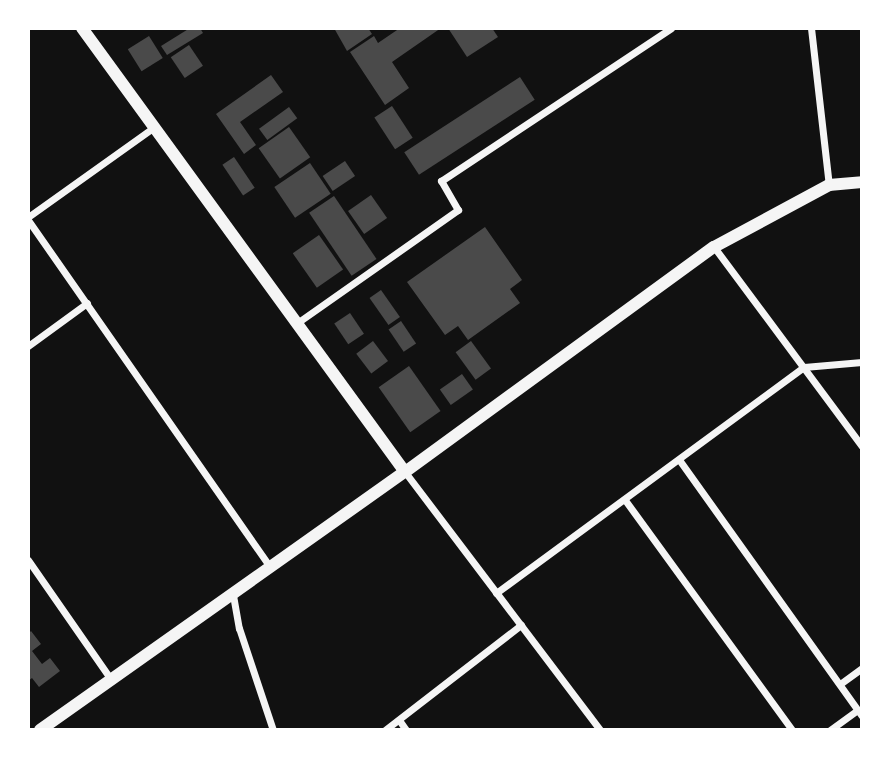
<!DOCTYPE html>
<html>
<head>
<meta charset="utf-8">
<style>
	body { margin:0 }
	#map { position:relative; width:890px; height:758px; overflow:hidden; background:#111; font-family:"Varela Round",sans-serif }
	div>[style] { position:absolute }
	.building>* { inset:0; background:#4a4a4a; transform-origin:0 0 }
	.minor>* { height:7px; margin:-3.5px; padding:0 3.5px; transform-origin:3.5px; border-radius:3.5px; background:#f5f5f5 }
	.tertiary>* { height:12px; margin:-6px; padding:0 6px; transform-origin:6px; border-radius:6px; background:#f5f5f5 }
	span { translate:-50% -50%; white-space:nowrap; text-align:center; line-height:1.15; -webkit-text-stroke:5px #fff; paint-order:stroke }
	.frame { position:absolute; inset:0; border:30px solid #fff; pointer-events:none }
</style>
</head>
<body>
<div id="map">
	<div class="building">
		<div style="clip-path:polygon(190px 28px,200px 28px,203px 33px,167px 55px,161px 46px)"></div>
		<div style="clip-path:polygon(334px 28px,368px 28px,372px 34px,347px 51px)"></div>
		<div style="clip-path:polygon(400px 28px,441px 28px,392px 62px,409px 88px,385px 105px,350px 52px,374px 36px,378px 43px)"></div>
		<div style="clip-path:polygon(448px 28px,492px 28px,498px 37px,467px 57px)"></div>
		<div style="left:149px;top:36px;width:26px;height:25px;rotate:58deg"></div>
		<div style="left:189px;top:45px;width:25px;height:22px;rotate:56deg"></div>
		<div style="clip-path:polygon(271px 75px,283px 92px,240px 122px,256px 145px,244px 154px,216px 114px)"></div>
		<div style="left:520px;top:77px;width:27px;height:138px;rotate:57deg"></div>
		<div style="left:392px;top:106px;width:38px;height:21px;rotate:57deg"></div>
		<div style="left:289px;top:107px;width:14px;height:37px;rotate:54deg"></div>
		<div style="left:289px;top:127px;width:37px;height:37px;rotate:55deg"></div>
		<div style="left:234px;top:157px;width:37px;height:14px;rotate:56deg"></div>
		<div style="left:345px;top:161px;width:18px;height:27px;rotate:56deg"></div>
		<div style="left:310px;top:163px;width:37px;height:43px;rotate:56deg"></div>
		<div style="left:371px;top:195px;width:28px;height:28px;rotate:55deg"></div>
		<div style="left:334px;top:196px;width:76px;height:30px;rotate:56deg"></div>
		<div style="clip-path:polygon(485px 227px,522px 280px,510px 289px,520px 303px,468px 340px,458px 326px,445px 335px,407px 282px)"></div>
		<div style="left:319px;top:235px;width:42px;height:32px;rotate:55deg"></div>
		<div style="left:381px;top:290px;width:33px;height:14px;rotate:55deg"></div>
		<div style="left:350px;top:313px;width:25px;height:19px;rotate:56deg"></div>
		<div style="left:401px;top:321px;width:27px;height:15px;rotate:56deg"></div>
		<div style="left:373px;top:341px;width:25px;height:21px;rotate:53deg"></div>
		<div style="left:471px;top:341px;width:34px;height:19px;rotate:54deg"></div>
		<div style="left:409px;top:366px;width:55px;height:37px;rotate:55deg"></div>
		<div style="left:462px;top:374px;width:19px;height:27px;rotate:55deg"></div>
		<div style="clip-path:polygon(31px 631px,41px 644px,32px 651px,42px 664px,50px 658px,60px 671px,39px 687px,32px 678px,28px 681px,28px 634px)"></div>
	</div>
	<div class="minor">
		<div style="left:811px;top:28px;width:158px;rotate:83.5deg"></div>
		<div style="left:28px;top:217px;width:155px;rotate:-35.5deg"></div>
		<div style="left:28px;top:220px;width:424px;rotate:55.1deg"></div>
		<div style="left:714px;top:247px;width:248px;rotate:53.4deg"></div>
		<div style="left:297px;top:323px;width:197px;rotate:-35.1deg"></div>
		<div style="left:458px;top:210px;width:34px;rotate:-120deg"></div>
		<div style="left:441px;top:181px;width:276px;rotate:-33.6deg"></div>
		<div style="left:28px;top:346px;width:73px;rotate:-36.1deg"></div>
		<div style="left:680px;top:461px;width:313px;rotate:54.5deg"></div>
		<div style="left:405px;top:472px;width:323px;rotate:52.9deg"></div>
		<div style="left:625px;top:500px;width:284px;rotate:54deg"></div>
		<div style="left:28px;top:560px;width:147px;rotate:55.2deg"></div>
		<div style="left:496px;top:593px;width:382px;rotate:-36.3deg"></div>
		<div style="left:804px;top:367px;width:58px;rotate:-4.9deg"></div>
		<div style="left:233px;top:595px;width:34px;rotate:80deg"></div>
		<div style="left:239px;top:628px;width:108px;rotate:71.6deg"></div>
		<div style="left:840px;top:684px;width:27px;rotate:-36deg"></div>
		<div style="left:399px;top:720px;width:12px;rotate:55deg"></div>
		<div style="left:385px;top:730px;width:172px;rotate:-37.7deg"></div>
		<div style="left:830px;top:730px;width:34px;rotate:-36deg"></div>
	</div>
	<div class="tertiary">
		<div style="left:82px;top:28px;width:549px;rotate:53.96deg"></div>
		<div style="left:40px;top:730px;width:447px;rotate:-35.3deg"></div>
		<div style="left:405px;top:472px;width:382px;rotate:-36.1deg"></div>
		<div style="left:714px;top:247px;width:131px;rotate:-28.3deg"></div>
		<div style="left:829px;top:185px;width:33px;rotate:-5deg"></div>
	</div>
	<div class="frame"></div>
</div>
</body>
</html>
